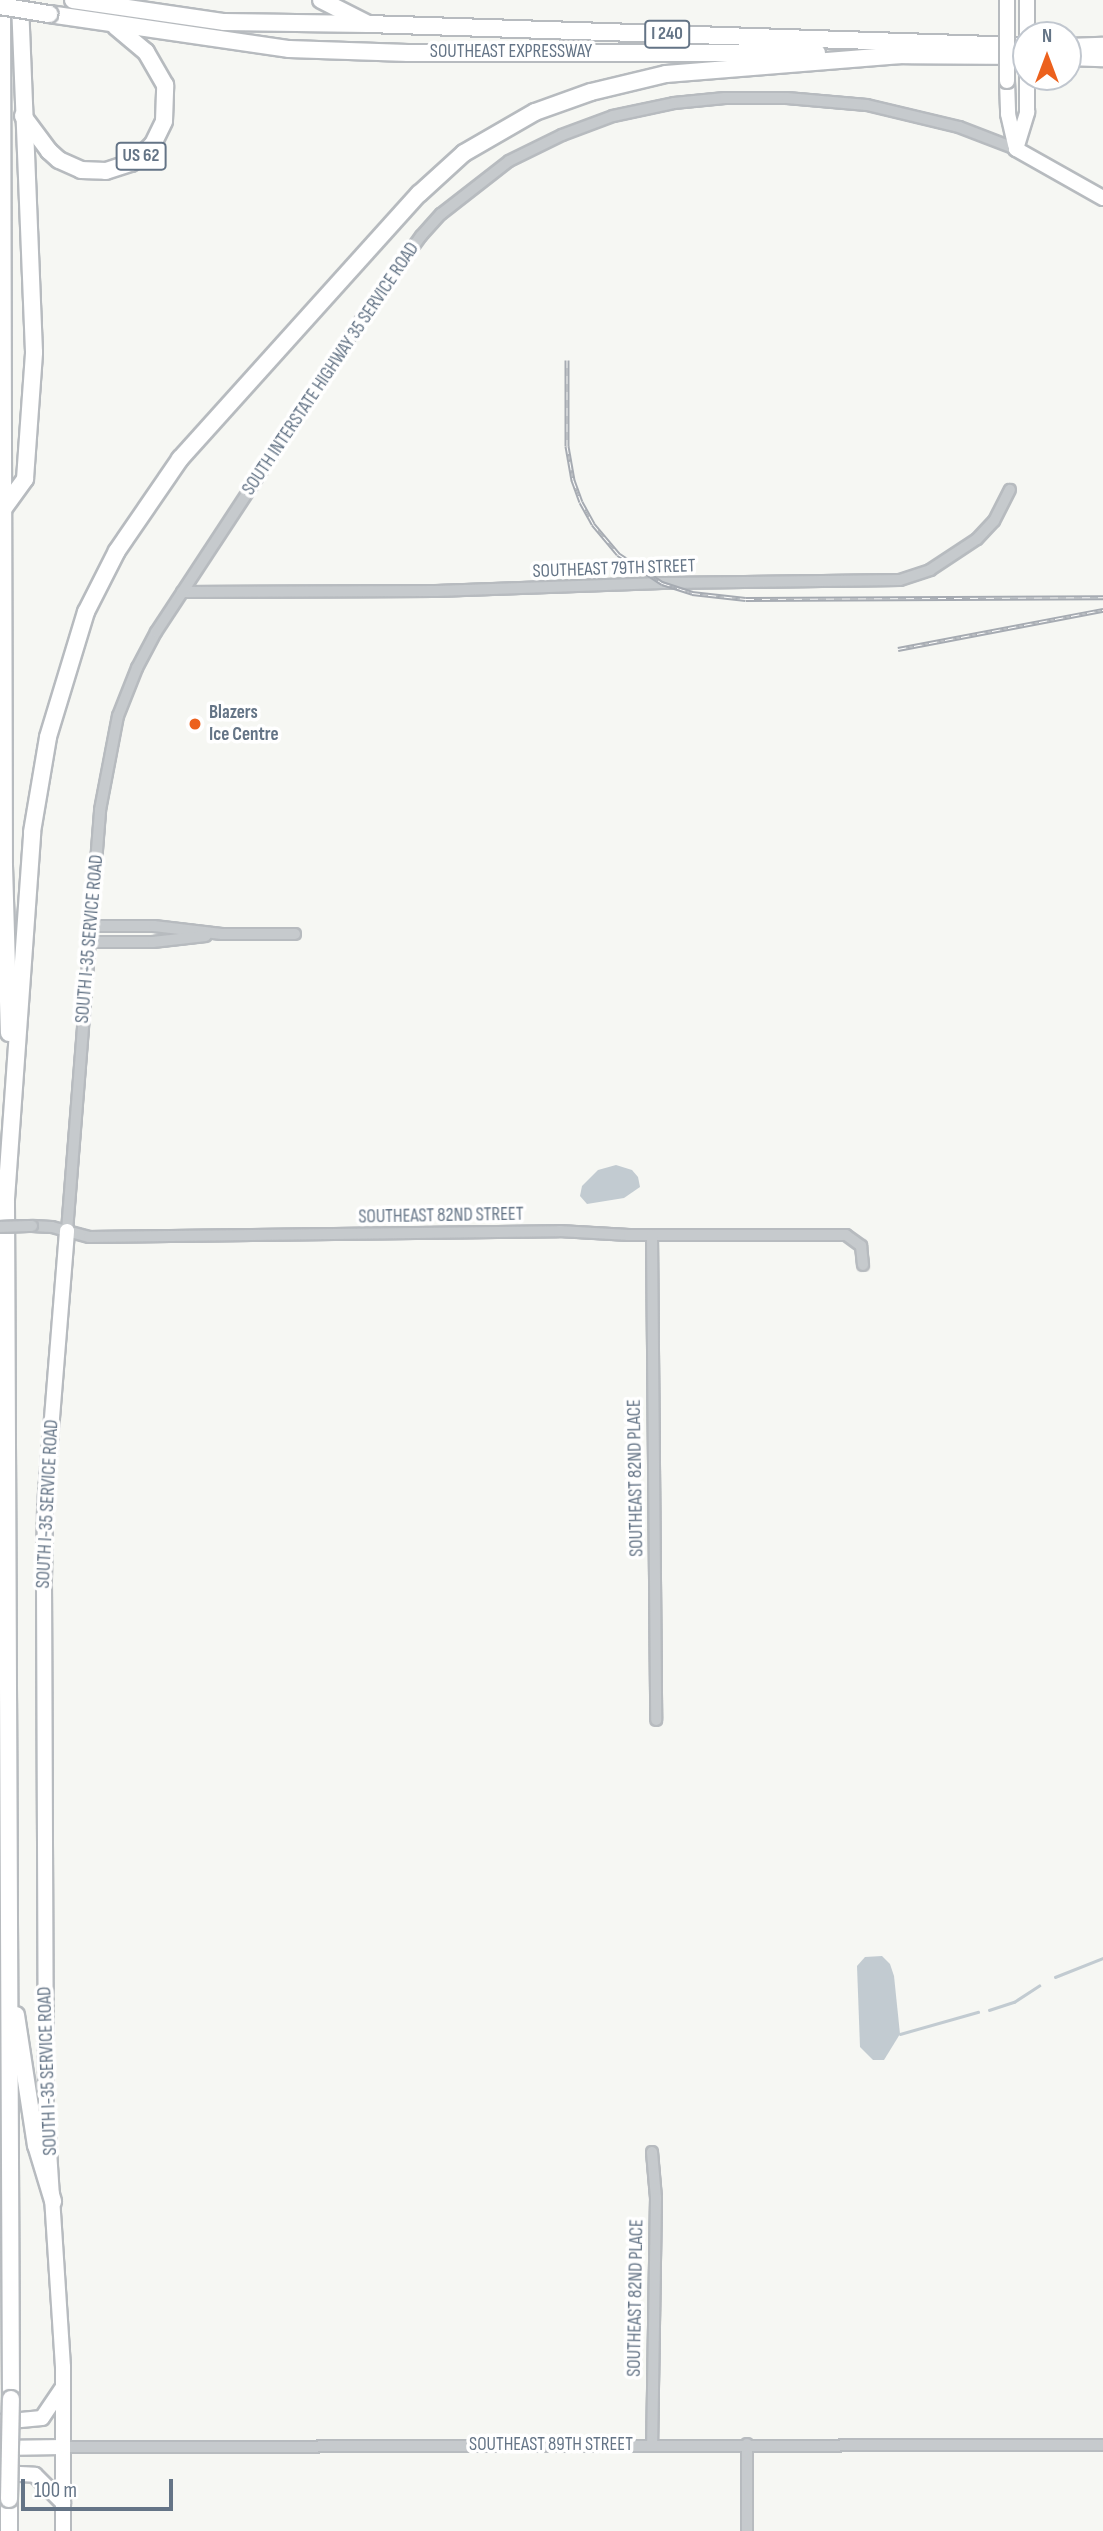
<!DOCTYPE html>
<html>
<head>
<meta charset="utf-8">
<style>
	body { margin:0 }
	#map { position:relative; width:1103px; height:2531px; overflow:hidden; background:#f6f7f3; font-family:"Sofia Sans Condensed",sans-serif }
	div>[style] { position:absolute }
	.water>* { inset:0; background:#c2cbd1 }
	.stream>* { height:2.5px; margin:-1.25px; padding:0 1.25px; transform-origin:1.25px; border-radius:1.25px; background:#c2cbd1 }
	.roads { filter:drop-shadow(2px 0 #b7bbbf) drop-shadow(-2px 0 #b7bbbf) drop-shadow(0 2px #b7bbbf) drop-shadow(0 -2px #b7bbbf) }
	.minor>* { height:10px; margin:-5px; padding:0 5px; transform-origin:5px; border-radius:5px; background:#c6cacd }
	.major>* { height:14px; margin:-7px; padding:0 7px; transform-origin:7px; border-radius:7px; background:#fff }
	.highway>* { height:16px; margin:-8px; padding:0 8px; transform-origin:8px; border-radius:8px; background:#fff }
	.rail>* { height:5px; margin-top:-2.5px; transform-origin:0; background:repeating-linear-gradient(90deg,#fff 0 8px,#a6abb2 0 16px); box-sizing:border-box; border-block:2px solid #a6abb2 }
	.bridges { filter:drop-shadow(2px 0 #b7bbbf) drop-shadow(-2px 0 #b7bbbf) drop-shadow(0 2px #b7bbbf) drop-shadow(0 -2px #b7bbbf) }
	.minor-bridge>* { height:10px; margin:-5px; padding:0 5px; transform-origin:5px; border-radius:5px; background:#c6cacd }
	.major-bridge>* { height:14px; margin:-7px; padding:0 7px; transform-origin:7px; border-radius:7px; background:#fff }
	.highway-bridge>* { height:16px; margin:-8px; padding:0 8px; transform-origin:8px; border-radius:8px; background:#fff }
	.dots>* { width:19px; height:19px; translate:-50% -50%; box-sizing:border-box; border:4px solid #fff; border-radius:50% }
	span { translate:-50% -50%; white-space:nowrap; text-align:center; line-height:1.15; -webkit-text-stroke:7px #fff; paint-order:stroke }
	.shield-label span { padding:2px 5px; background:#fff; border:2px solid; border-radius:5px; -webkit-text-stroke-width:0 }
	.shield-label { font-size:18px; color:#647486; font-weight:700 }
	.street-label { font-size:19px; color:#647486 }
	.poi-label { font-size:19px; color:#647486; font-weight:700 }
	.left { translate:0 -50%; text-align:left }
	.north { position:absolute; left:1012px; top:21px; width:70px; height:70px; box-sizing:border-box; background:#fff; border:2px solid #c1c7cf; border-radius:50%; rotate:0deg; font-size:19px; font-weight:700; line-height:28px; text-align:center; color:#647486 }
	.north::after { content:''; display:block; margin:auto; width:24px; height:32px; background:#ec611d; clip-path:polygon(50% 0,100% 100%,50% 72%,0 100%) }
	.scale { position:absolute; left:21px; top:2479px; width:152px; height:32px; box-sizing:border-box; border:4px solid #647486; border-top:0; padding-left:9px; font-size:21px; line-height:24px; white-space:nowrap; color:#647486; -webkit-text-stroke:5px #fff; paint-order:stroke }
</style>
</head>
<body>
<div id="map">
	<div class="water">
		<div style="clip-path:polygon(616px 1165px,632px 1170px,638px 1177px,640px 1187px,624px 1198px,587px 1204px,580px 1196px,582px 1186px,598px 1170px)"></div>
		<div style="clip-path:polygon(882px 1956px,890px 1964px,894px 1976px,900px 2034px,884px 2060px,873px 2060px,860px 2047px,857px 1966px,865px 1957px)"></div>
	</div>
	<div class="stream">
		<div style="left:1055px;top:1977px;width:52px;rotate:-21.6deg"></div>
		<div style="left:989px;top:2010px;width:26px;rotate:-18deg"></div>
		<div style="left:1014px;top:2002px;width:30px;rotate:-33deg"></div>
		<div style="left:900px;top:2034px;width:81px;rotate:-15.8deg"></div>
	</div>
	<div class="roads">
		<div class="minor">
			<div style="left:182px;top:592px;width:254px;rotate:-0.2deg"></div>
			<div style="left:436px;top:591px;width:226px;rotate:-2deg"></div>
			<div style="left:662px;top:583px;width:238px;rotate:-0.7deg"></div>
			<div style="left:900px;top:580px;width:32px;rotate:-18deg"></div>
			<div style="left:930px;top:570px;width:56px;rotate:-33.4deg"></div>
			<div style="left:977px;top:539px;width:25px;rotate:-47deg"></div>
			<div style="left:994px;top:521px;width:35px;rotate:-63deg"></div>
			<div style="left:91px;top:926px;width:63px"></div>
			<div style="left:154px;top:926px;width:68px;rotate:6.7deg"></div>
			<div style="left:222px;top:934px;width:73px"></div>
			<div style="left:90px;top:942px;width:63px"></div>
			<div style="left:153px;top:942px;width:53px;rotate:-6.5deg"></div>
			<div style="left:32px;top:1226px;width:20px;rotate:3deg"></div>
			<div style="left:52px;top:1227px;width:38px;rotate:15deg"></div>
			<div style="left:89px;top:1237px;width:470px;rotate:-0.7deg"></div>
			<div style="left:559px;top:1231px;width:70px;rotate:3.3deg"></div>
			<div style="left:629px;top:1235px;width:217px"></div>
			<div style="left:846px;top:1235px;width:19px;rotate:36deg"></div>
			<div style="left:861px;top:1246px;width:19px;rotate:84deg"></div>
			<div style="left:67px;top:1231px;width:422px;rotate:-85.5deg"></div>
			<div style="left:100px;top:810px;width:96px;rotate:-79.2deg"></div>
			<div style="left:118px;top:716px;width:52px;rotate:-68.4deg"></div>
			<div style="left:137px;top:668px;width:41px;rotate:-62.2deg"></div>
			<div style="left:156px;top:632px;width:388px;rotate:-56.7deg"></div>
			<div style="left:369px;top:308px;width:89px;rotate:-54.2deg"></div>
			<div style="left:421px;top:236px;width:30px;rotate:-48deg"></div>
			<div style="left:441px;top:214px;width:86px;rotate:-37.9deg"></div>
			<div style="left:509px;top:161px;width:59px;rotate:-26.1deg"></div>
			<div style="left:562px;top:135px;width:54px;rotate:-20.4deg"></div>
			<div style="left:613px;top:116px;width:62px;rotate:-12deg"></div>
			<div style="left:674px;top:103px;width:51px;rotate:-5.6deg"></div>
			<div style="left:725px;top:98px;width:62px"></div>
			<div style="left:787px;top:98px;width:80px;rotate:5deg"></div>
			<div style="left:867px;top:105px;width:95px;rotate:13.4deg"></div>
			<div style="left:959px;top:127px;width:61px;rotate:21.1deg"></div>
			<div style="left:652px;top:1235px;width:485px;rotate:89.5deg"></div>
			<div style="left:652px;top:2152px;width:46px;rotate:85deg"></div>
			<div style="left:656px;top:2198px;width:246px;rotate:90.9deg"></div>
			<div style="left:747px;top:2444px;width:87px;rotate:90deg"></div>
			<div style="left:63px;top:2447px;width:1040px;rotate:-0.11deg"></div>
		</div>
		<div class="major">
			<div style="left:1027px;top:0;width:35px;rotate:90deg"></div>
			<div style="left:1007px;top:81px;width:33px;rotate:88deg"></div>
			<div style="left:1008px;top:114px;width:32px;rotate:77deg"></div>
			<div style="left:1016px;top:149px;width:100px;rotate:29.4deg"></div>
			<div style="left:1016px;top:149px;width:39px;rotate:-73deg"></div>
			<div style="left:1027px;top:112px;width:35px;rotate:-90deg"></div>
			<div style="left:0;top:2422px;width:42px;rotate:-5.4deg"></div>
			<div style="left:42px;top:2418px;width:36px;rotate:-56deg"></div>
			<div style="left:0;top:2448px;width:63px;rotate:-0.9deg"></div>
			<div style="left:0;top:2473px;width:35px;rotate:3deg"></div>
			<div style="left:35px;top:2475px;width:40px;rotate:45deg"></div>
			<div style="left:63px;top:2531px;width:164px;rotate:-90deg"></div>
			<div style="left:63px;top:2367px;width:265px;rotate:-93.7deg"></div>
			<div style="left:46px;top:2103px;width:523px;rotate:-90.22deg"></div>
			<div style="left:44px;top:1580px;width:75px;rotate:-89.2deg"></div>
			<div style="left:45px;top:1505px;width:275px;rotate:-85.4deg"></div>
		</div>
		<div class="highway">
			<div style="left:2px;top:0;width:866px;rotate:89.87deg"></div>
			<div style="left:4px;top:866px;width:167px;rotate:88.3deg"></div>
			<div style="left:73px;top:0;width:153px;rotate:8.3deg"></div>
			<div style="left:224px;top:22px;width:144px;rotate:0.8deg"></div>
			<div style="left:368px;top:24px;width:653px;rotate:1.93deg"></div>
			<div style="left:321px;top:0;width:51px;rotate:27.1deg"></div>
			<div style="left:49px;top:14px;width:243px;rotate:8.3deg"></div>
			<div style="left:289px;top:49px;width:119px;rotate:1.9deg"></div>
			<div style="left:408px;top:53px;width:409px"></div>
			<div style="left:1068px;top:47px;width:35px;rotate:-2deg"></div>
			<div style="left:892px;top:55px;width:134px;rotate:0.4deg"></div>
			<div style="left:1068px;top:57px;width:35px;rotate:2deg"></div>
			<div style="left:23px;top:116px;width:44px;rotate:53.4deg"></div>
			<div style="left:49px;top:151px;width:13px;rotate:42deg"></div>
			<div style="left:59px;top:160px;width:24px;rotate:24deg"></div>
			<div style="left:81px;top:170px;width:25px;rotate:2deg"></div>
			<div style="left:106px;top:171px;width:26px;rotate:-18deg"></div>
			<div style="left:131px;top:163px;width:14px;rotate:-36deg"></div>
			<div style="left:142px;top:155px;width:16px;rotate:-45deg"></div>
			<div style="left:153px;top:144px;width:25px;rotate:-64deg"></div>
			<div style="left:164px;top:121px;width:36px;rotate:-88deg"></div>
			<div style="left:165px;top:85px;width:38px;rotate:-120deg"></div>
			<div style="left:146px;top:52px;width:40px;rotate:-140deg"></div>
			<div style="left:4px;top:508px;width:36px;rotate:-54deg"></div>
			<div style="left:25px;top:479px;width:127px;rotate:-85.9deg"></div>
			<div style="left:34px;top:352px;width:352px;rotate:-92.3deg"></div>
			<div style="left:16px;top:2015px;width:132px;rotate:81.3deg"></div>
			<div style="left:36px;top:2145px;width:59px;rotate:73.1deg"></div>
			<div style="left:11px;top:2399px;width:1200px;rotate:-90.24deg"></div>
			<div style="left:6px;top:1199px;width:368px;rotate:-85.9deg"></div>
			<div style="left:32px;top:832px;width:96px;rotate:-80.4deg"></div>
			<div style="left:48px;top:737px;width:131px;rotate:-73.1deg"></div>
			<div style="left:86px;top:612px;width:68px;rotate:-63.1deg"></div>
			<div style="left:117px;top:551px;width:112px;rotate:-55.6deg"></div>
			<div style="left:180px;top:459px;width:357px;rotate:-48deg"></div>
			<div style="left:419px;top:194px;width:61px;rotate:-42.3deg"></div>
			<div style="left:464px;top:153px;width:82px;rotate:-30deg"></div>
			<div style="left:535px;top:112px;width:59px;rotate:-19.7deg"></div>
			<div style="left:591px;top:92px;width:77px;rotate:-13.5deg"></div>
			<div style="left:666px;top:74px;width:236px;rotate:-4.6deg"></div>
			<div style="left:9px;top:2499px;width:32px;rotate:90deg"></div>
		</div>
	</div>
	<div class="rail">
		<div style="left:567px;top:360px;width:86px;rotate:90deg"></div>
		<div style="left:567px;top:446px;width:35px;rotate:80deg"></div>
		<div style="left:573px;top:480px;width:23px;rotate:70deg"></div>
		<div style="left:581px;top:502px;width:25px;rotate:61deg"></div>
		<div style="left:593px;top:524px;width:39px;rotate:50deg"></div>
		<div style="left:618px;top:554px;width:53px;rotate:33.4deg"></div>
		<div style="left:662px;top:583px;width:32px;rotate:18deg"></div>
		<div style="left:692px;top:593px;width:54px;rotate:6.3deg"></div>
		<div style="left:746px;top:599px;width:357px;rotate:-0.3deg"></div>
		<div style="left:898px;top:649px;width:209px;rotate:-10.8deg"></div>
	</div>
	<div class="bridges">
		<div class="minor-bridge">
			<div style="left:0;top:1227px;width:32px;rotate:-2deg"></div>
		</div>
		<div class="major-bridge">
			<div style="left:1007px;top:0;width:81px;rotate:90deg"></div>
		</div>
		<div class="highway-bridge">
			<div style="left:0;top:6px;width:50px;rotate:9.3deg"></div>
			<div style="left:9px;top:2499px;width:100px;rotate:-88.9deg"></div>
		</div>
	</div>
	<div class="dots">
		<div style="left:195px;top:724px;background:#ec611d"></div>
	</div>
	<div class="shield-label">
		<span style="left:667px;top:34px">I 240</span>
		<span style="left:141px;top:156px">US 62</span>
	</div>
	<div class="street-label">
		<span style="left:511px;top:52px">SOUTHEAST EXPRESSWAY</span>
		<span style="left:331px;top:369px;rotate:-56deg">SOUTH INTERSTATE HIGHWAY 35 SERVICE ROAD</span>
		<span style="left:614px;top:569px;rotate:-2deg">SOUTHEAST 79TH STREET</span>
		<span style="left:90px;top:939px;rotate:-85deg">SOUTH I-35 SERVICE ROAD</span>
		<span style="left:441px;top:1216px;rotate:-1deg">SOUTHEAST 82ND STREET</span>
		<span style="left:636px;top:1478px;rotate:-91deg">SOUTHEAST 82ND PLACE</span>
		<span style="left:48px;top:1504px;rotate:-87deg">SOUTH I-35 SERVICE ROAD</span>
		<span style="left:48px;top:2071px;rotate:-92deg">SOUTH I-35 SERVICE ROAD</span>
		<span style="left:636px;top:2298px;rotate:-89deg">SOUTHEAST 82ND PLACE</span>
		<span style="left:551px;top:2445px">SOUTHEAST 89TH STREET</span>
	</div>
	<div class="poi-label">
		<span class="left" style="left:209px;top:724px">Blazers<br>Ice Centre</span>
	</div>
	<div class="north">N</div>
	<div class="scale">100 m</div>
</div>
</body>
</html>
